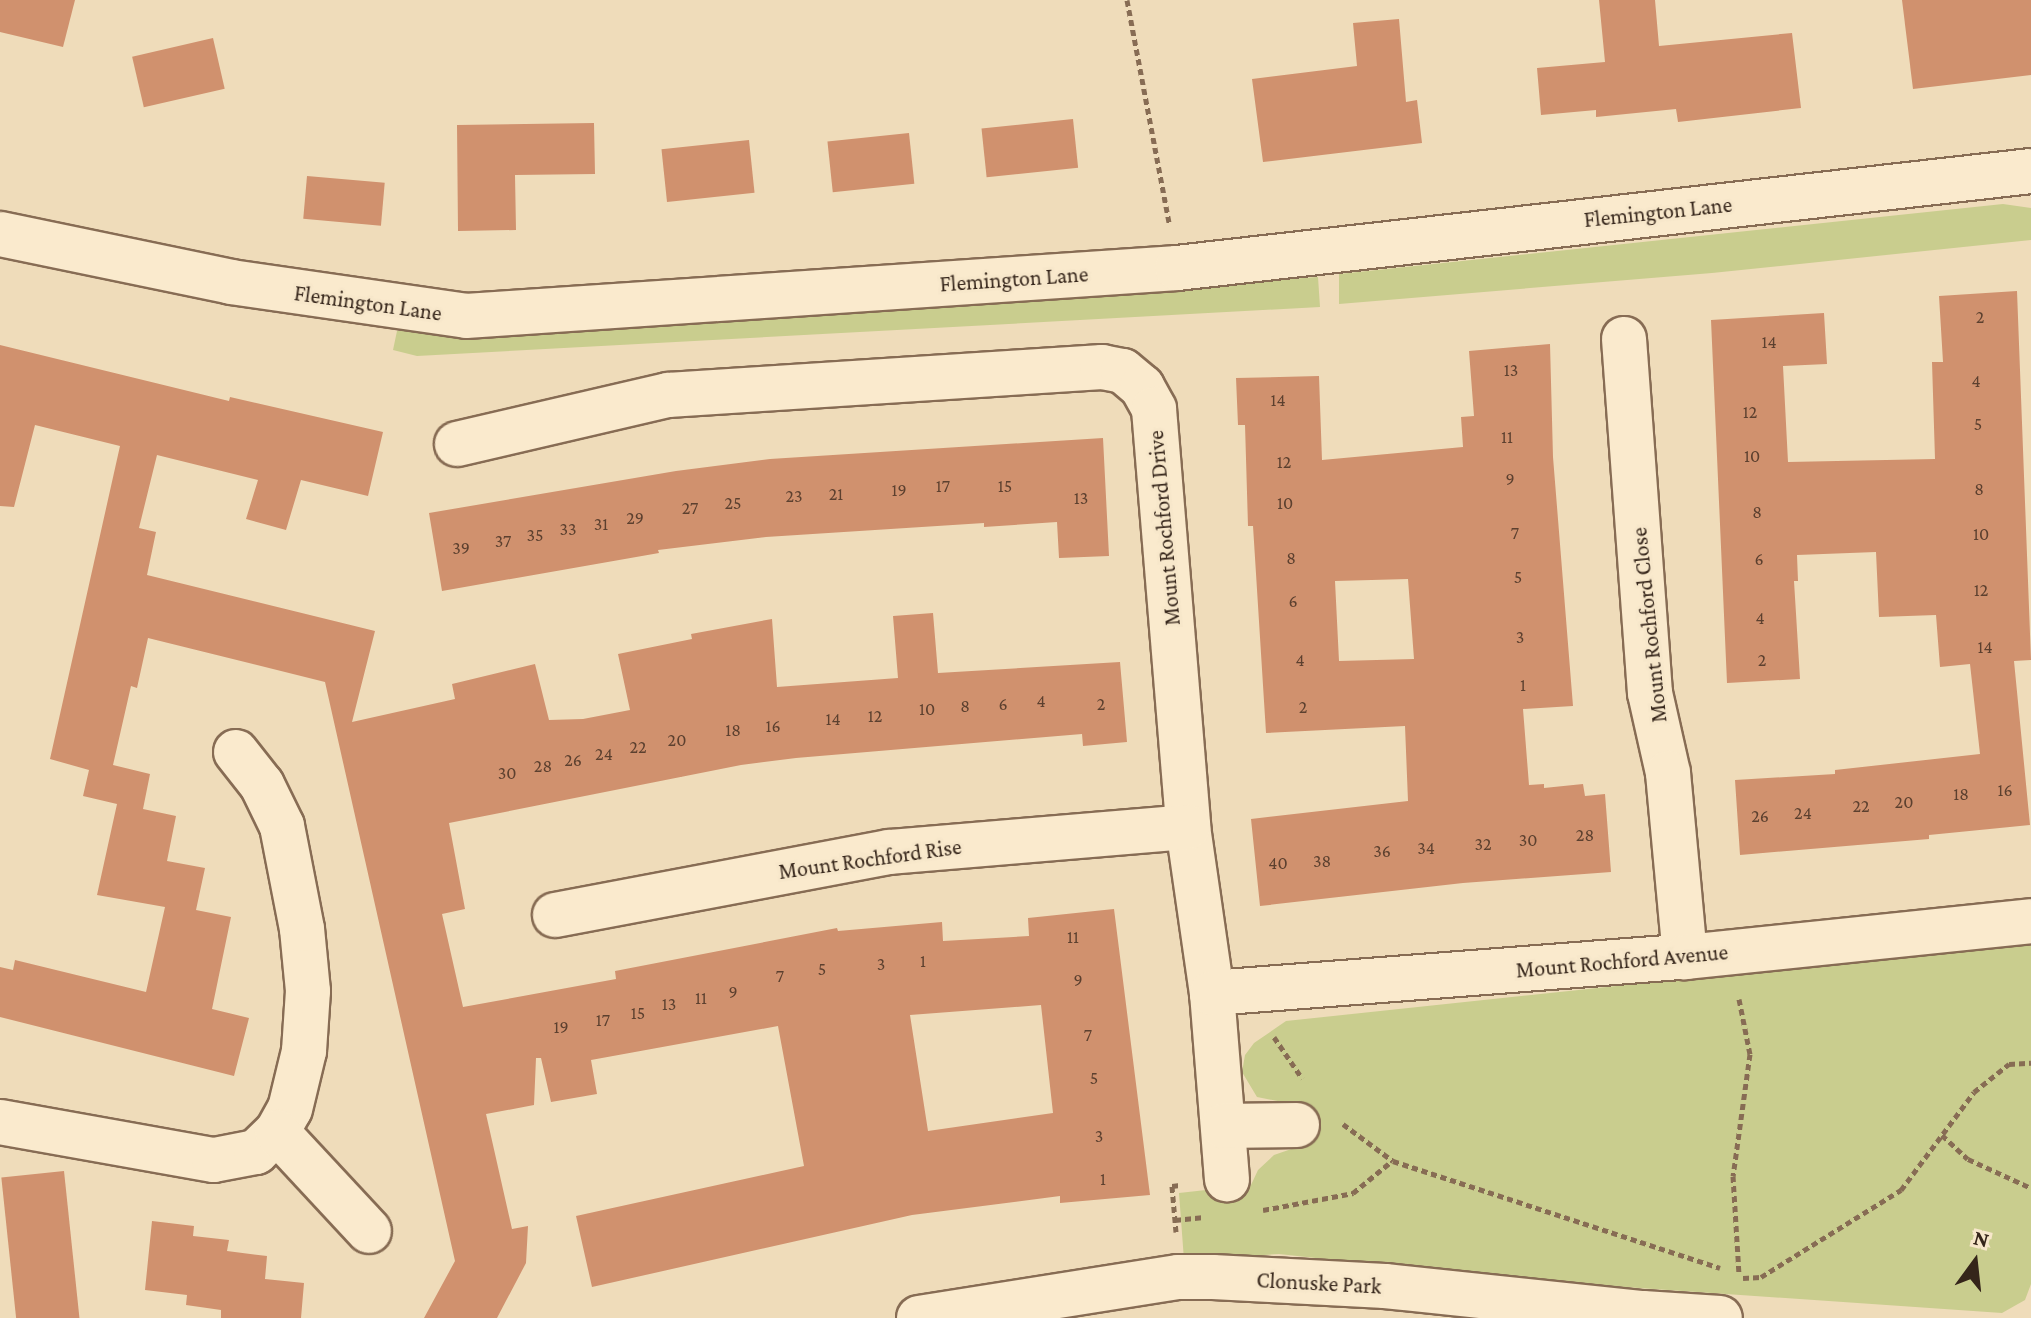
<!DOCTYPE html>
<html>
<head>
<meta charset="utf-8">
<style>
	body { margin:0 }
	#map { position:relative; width:2031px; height:1318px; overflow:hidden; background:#efdcba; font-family:"Crimson Pro",serif }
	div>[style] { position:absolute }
	.green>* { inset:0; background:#c9cd8e }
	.building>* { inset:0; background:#d0916e; transform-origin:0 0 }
	.path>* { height:5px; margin-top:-2.5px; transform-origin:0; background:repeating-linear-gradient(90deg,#876c54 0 6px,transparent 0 10px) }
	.roads { filter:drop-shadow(2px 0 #876c54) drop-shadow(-2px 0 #876c54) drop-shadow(0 2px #876c54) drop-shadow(0 -2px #876c54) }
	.minor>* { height:44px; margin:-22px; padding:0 22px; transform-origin:22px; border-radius:22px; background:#faeacd }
	.tertiary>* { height:44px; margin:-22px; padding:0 22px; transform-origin:22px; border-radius:22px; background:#faeacd }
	span { translate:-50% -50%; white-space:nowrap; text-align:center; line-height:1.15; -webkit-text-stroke:6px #f7e7ca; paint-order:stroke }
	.number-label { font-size:18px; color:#5c402f }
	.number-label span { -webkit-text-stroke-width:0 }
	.street-label { font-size:22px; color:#35251a }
	.north { position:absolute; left:1935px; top:1222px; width:80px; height:80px; -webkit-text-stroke:6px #f7e7ca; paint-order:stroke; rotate:15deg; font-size:22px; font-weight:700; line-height:32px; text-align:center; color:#35251a }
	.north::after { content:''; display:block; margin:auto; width:28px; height:36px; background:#35251a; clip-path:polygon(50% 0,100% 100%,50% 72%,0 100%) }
</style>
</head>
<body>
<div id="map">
	<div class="green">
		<div style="clip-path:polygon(2003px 204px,2031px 208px,2031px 240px,1712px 273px,1339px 304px,1339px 274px)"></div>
		<div style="clip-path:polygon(1318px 277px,1320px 307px,417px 356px,393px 350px,397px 331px,868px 308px)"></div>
		<div style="clip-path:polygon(2013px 944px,2031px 946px,2031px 1284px,2025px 1300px,2002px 1313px,1508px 1279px,1279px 1254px,1184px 1260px,1179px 1193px,1251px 1185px,1258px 1170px,1274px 1155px,1303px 1145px,1298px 1105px,1257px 1097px,1242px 1072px,1245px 1055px,1254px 1043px,1286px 1021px)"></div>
	</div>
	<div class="building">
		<div style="clip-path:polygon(0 0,75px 0,63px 47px,0 32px)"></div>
		<div style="clip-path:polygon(1599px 0,1655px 0,1659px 46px,1792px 33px,1801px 108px,1678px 122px,1676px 109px,1596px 117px,1596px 110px,1541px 115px,1537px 68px,1605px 62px)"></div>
		<div style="clip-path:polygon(1902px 0,2031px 0,2031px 75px,1913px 89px)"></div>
		<div style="clip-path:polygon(1399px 19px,1406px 102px,1417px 100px,1422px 143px,1263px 162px,1252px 79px,1357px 66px,1353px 23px)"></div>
		<div style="left:213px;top:38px;width:52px;height:83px;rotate:77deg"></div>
		<div style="left:1073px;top:119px;width:49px;height:92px;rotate:84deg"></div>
		<div style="clip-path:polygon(594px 123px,595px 174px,515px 175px,516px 230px,458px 231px,457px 125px)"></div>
		<div style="left:909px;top:133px;width:51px;height:82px;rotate:84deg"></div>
		<div style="left:749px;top:140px;width:53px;height:88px;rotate:84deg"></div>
		<div style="left:307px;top:176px;width:78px;height:43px;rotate:5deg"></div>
		<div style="clip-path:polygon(2017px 291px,2031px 660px,2014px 661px,2030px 825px,1929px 835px,1929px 839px,1740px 855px,1735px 780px,1835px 774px,1835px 770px,1980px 754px,1970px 664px,1940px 667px,1936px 615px,1879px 617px,1876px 552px,1797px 555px,1798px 581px,1794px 581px,1800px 679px,1727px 683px,1711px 320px,1824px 313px,1827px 364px,1783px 366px,1788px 462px,1935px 459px,1932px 362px,1943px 362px,1939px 296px)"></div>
		<div style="clip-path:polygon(evenodd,1550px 344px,1553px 457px,1573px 706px,1523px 709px,1529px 785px,1544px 784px,1544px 788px,1583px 784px,1585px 796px,1605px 794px,1611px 872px,1463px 883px,1260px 906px,1251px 819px,1408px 801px,1405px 726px,1266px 733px,1253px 526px,1248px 526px,1245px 425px,1238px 425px,1236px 378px,1319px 376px,1322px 460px,1463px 447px,1461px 417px,1474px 416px,1469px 351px,1550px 344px,1408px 579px,1414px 659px,1339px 661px,1335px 581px,1408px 579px)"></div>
		<div style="clip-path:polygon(evenodd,0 345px,229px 401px,230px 397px,383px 432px,368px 496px,301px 480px,286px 530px,246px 519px,258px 480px,157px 455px,139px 528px,156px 532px,147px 575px,375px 631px,352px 722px,455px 699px,452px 684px,535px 664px,549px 720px,583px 719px,630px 710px,618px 654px,692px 639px,691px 634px,772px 619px,777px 687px,898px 678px,893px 616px,933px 613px,938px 673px,1120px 662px,1127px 742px,1083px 746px,1082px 734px,796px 758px,741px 765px,449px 823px,465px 909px,442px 914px,463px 1007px,616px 979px,615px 971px,837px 928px,838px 931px,942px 922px,943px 941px,1029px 936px,1028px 918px,1114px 909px,1150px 1195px,1060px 1203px,1060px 1196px,912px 1215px,592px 1287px,576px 1216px,804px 1166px,778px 1026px,591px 1060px,597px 1094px,551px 1102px,541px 1058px,536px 1058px,534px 1105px,486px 1114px,512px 1229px,528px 1226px,526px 1263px,497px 1318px,424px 1318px,455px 1261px,325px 682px,148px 638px,137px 688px,131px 686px,113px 765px,150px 774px,143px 809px,176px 816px,167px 861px,205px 868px,196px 910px,231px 917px,212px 1009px,249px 1018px,234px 1076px,0 1017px,0 967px,13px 970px,15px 960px,146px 992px,165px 907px,97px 895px,117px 804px,83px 796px,89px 770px,50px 759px,120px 446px,35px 425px,14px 507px,0 506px,0 345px,1041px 1005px,1053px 1113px,928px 1131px,910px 1015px,1041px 1005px)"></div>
		<div style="clip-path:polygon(1103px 438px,1109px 556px,1059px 558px,1057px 522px,984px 527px,984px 523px,766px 537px,658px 550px,659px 553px,442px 591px,429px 513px,676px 471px,770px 459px)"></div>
		<div style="left:64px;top:1171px;width:148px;height:63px;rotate:84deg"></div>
		<div style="clip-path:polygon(152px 1221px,194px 1226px,193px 1236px,229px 1240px,227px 1251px,267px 1256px,265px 1279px,304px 1283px,301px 1318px,221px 1318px,221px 1310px,186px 1305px,187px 1295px,145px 1290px)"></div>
	</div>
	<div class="path">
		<div style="left:1127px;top:0;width:227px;rotate:79.3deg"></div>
		<div style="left:1739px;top:999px;width:56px;rotate:78.7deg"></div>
		<div style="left:1750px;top:1054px;width:123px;rotate:97.9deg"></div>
		<div style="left:1733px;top:1176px;width:99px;rotate:86.5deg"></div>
		<div style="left:1274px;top:1037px;width:50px;rotate:55.7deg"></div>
		<div style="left:1343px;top:1124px;width:62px;rotate:36.5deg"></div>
		<div style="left:1393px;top:1161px;width:344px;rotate:18.1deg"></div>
		<div style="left:1942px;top:1135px;width:35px;rotate:43deg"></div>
		<div style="left:1968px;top:1159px;width:69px;rotate:24.7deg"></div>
		<div style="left:1263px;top:1210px;width:92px;rotate:-10.7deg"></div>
		<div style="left:1353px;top:1193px;width:50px;rotate:-39.4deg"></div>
		<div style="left:1175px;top:1220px;width:27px;rotate:-6deg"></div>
		<div style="left:1176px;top:1232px;width:46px;rotate:-95deg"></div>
		<div style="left:1172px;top:1186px;width:8px;rotate:-7deg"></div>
		<div style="left:1743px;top:1278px;width:18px;rotate:-3deg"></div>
		<div style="left:1761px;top:1277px;width:165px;rotate:-31.9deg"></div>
		<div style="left:1901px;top:1190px;width:122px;rotate:-53.3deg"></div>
		<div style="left:1974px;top:1092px;width:45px;rotate:-38.7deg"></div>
		<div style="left:2009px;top:1064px;width:22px;rotate:-3deg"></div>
	</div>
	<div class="roads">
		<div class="minor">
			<div style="left:1624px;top:339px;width:355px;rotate:85.8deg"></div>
			<div style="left:1650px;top:693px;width:82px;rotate:77.3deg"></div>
			<div style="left:1668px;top:773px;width:185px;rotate:84.7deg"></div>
			<div style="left:457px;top:444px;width:217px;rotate:-13.1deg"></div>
			<div style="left:668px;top:395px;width:435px;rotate:-3.7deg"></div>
			<div style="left:1102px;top:367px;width:21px;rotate:11deg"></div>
			<div style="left:1123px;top:371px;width:25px;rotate:40deg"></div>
			<div style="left:1142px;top:387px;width:25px;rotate:61deg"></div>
			<div style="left:1154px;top:409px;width:419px;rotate:85.3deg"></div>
			<div style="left:1188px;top:827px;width:168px;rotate:81.8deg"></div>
			<div style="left:1212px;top:993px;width:187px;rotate:85.4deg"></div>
			<div style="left:555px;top:915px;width:340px;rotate:-10.7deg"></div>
			<div style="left:889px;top:852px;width:300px;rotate:-4.8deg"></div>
			<div style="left:1212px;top:993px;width:474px;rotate:-4.4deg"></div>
			<div style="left:1685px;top:957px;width:348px;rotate:-5.9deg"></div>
			<div style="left:0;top:1122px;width:217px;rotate:10.1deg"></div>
			<div style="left:214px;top:1160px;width:43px;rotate:-10.8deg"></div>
			<div style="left:256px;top:1152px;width:29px;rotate:-44deg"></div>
			<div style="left:277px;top:1132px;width:26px;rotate:-61deg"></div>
			<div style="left:290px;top:1109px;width:60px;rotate:-76.4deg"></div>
			<div style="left:304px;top:1051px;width:60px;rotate:-86.2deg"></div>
			<div style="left:308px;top:991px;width:62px;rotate:-95.5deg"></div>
			<div style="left:302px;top:929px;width:105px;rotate:-101deg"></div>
			<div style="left:282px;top:826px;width:46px;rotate:-116deg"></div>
			<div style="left:262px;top:785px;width:42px;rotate:-128.2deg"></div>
			<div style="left:1223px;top:1126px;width:74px;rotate:-0.8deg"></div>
			<div style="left:277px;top:1132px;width:135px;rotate:47.1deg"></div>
			<div style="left:919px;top:1318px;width:262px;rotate:-9deg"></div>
			<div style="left:1178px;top:1277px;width:35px"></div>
			<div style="left:1213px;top:1277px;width:172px;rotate:3deg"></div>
			<div style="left:1385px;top:1286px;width:259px;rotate:6deg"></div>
			<div style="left:1643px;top:1313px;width:77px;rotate:3.7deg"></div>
		</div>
		<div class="tertiary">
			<div style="left:0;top:234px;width:236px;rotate:11.7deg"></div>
			<div style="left:231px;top:282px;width:237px;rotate:8.2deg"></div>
			<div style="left:466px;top:316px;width:713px;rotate:-3.86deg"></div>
			<div style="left:1177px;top:268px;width:859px;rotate:-6.48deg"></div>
		</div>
	</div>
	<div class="number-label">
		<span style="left:1980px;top:317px">2</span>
		<span style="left:1769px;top:342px">14</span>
		<span style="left:1511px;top:370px">13</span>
		<span style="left:1976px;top:381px">4</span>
		<span style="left:1278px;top:400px">14</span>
		<span style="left:1750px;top:412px">12</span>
		<span style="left:1978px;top:424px">5</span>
		<span style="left:1507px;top:437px">11</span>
		<span style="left:1752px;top:456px">10</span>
		<span style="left:1284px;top:462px">12</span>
		<span style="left:1510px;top:479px">9</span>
		<span style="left:943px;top:486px">17</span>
		<span style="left:1005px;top:486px">15</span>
		<span style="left:1979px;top:489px">8</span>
		<span style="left:899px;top:490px">19</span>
		<span style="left:836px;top:494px">21</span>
		<span style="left:794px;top:496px">23</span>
		<span style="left:1081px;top:498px">13</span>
		<span style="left:733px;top:503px">25</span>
		<span style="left:1285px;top:503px">10</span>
		<span style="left:690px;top:508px">27</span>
		<span style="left:1757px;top:512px">8</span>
		<span style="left:635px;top:518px">29</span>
		<span style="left:601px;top:524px">31</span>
		<span style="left:568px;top:529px">33</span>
		<span style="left:1515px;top:533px">7</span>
		<span style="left:1981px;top:534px">10</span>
		<span style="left:535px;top:535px">35</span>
		<span style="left:503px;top:541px">37</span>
		<span style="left:461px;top:548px">39</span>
		<span style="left:1291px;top:558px">8</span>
		<span style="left:1759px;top:559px">6</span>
		<span style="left:1518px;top:577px">5</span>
		<span style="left:1981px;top:590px">12</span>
		<span style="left:1293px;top:601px">6</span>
		<span style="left:1760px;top:618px">4</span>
		<span style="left:1520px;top:637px">3</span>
		<span style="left:1985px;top:647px">14</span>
		<span style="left:1300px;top:660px">4</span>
		<span style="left:1762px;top:660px">2</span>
		<span style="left:1523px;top:685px">1</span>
		<span style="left:1041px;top:701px">4</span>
		<span style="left:1003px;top:704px">6</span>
		<span style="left:1101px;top:704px">2</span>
		<span style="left:965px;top:706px">8</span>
		<span style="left:1303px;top:707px">2</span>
		<span style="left:927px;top:709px">10</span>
		<span style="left:875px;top:716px">12</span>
		<span style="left:833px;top:719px">14</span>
		<span style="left:773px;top:726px">16</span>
		<span style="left:733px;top:730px">18</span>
		<span style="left:677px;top:740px">20</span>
		<span style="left:638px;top:747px">22</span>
		<span style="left:604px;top:754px">24</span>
		<span style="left:573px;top:760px">26</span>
		<span style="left:543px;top:766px">28</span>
		<span style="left:507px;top:773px">30</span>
		<span style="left:2005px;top:790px">16</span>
		<span style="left:1961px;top:794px">18</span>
		<span style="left:1904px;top:802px">20</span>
		<span style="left:1861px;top:806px">22</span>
		<span style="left:1803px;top:813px">24</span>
		<span style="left:1760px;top:816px">26</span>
		<span style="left:1585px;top:835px">28</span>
		<span style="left:1528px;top:840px">30</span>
		<span style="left:1483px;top:844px">32</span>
		<span style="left:1426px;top:848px">34</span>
		<span style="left:1382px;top:851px">36</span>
		<span style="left:1322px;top:861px">38</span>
		<span style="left:1278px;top:863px">40</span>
		<span style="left:1073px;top:937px">11</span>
		<span style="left:923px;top:961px">1</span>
		<span style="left:881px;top:964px">3</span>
		<span style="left:822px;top:969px">5</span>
		<span style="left:780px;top:976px">7</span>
		<span style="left:1078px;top:980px">9</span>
		<span style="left:733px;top:992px">9</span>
		<span style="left:701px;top:998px">11</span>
		<span style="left:669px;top:1004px">13</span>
		<span style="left:638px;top:1013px">15</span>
		<span style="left:603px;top:1020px">17</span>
		<span style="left:561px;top:1027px">19</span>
		<span style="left:1088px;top:1035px">7</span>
		<span style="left:1094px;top:1078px">5</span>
		<span style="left:1099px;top:1136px">3</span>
		<span style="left:1103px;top:1179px">1</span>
	</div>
	<div class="street-label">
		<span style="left:1658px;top:212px;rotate:-6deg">Flemington Lane</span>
		<span style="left:1014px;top:279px;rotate:-4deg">Flemington Lane</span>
		<span style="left:368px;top:303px;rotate:8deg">Flemington Lane</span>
		<span style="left:1164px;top:528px;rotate:-95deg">Mount Rochford Drive</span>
		<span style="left:1649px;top:625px;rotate:-96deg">Mount Rochford Close</span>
		<span style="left:870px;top:859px;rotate:-8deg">Mount Rochford Rise</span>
		<span style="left:1622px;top:961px;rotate:-5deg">Mount Rochford Avenue</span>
		<span style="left:1319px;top:1283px;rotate:3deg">Clonuske Park</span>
	</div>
	<div class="north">N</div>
</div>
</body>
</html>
